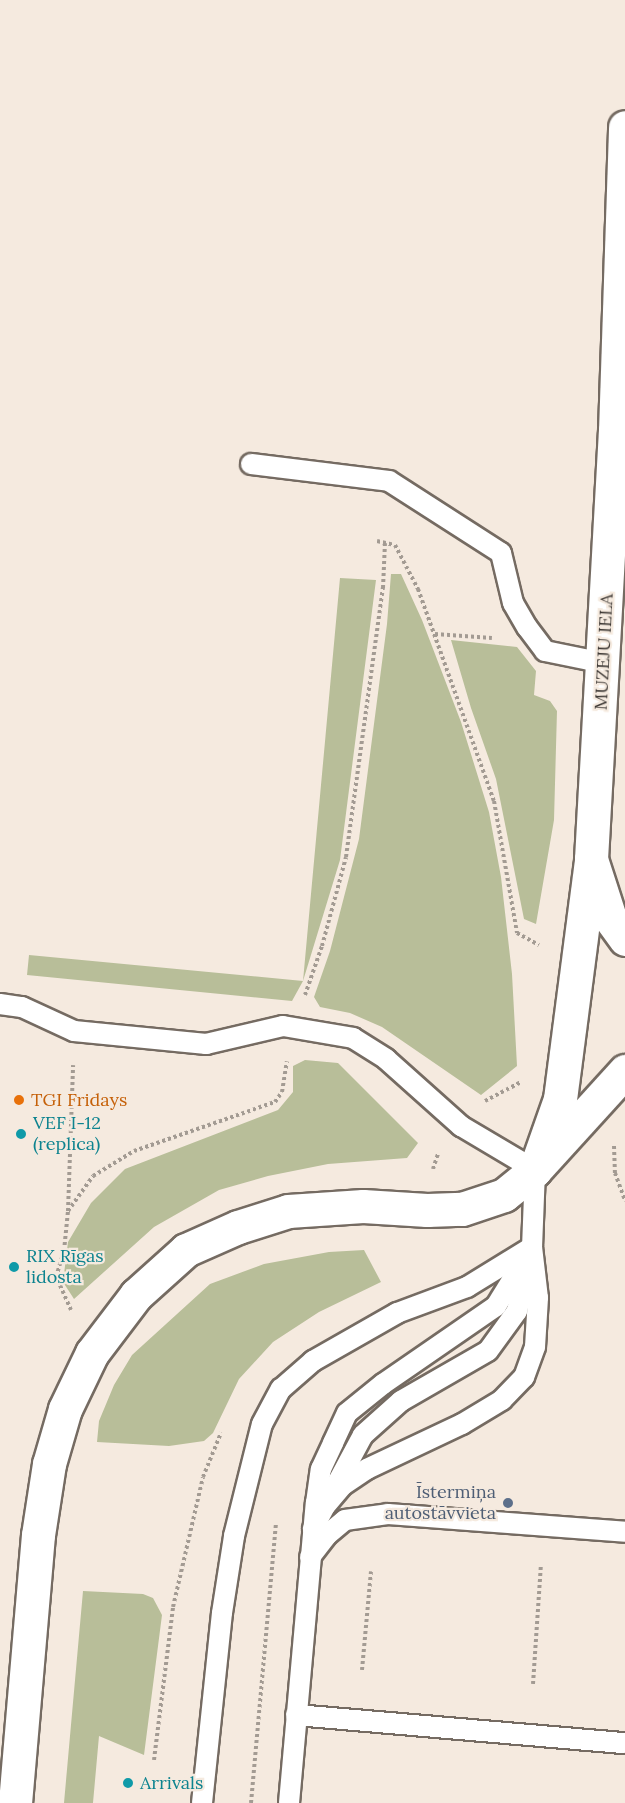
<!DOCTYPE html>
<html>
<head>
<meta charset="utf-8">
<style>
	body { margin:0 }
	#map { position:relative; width:625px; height:1803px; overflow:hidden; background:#f5eadf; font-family:Lora,serif }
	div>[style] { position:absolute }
	.green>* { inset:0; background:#b8be99 }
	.path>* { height:4px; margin-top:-2px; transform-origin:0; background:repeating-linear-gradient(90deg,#a39b93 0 3px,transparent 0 6px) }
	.roads { filter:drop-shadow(2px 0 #756b62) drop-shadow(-2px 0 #756b62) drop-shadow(0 2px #756b62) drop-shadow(0 -2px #756b62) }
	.service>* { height:20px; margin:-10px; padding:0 10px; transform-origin:10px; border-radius:10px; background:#fff }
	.tertiary>* { height:33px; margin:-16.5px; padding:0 16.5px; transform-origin:16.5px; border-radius:16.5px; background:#fff }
	.primary>* { height:33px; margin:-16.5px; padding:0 16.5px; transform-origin:16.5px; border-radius:16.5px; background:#fff }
	.dots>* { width:16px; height:16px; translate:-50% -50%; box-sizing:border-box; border:3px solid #f5eadf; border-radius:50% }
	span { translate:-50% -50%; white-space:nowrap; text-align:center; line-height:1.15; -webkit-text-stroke:4.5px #f5eadf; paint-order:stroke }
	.street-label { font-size:18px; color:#3d3834 }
	.food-label { font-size:18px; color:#c56008 }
	.left { translate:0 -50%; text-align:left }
	.culture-label { font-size:18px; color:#0d838f }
	.service-label { font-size:18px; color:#4e5e75 }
	.right { translate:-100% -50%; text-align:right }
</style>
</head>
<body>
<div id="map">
	<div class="green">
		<div style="clip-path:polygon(391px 574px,401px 574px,422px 620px,461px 722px,489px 812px,501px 877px,512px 974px,517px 1066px,481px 1095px,382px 1027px,350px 1013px,320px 1007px,314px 997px,330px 951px,359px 839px,387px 624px)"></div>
		<div style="clip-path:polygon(340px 578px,376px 580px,340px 860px,303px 981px,292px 1001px,27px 975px,29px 955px,303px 981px)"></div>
		<div style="clip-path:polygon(451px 640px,517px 647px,536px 671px,534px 695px,550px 701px,557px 711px,554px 820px,536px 924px,524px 919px,496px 779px,471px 708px)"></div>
		<div style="clip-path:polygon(305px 1060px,338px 1063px,418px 1143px,407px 1158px,328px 1164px,268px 1176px,219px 1190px,154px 1227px,74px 1299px,63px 1282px,68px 1242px,91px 1203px,125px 1169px,278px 1110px,293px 1092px,293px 1066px)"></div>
		<div style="clip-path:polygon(364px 1250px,381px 1282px,319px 1312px,273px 1342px,239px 1379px,213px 1433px,204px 1441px,169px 1446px,97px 1442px,99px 1421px,114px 1385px,132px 1355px,210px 1284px,264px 1264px,329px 1252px)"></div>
		<div style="clip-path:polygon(83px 1591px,143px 1594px,153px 1598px,162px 1615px,144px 1755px,99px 1736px,93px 1803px,64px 1803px)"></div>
	</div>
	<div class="path">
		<div style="left:377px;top:541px;width:18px;rotate:13deg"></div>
		<div style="left:395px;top:545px;width:50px;rotate:62.4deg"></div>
		<div style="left:418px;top:589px;width:225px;rotate:70.3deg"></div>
		<div style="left:494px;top:801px;width:134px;rotate:80.1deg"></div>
		<div style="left:517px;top:933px;width:25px;rotate:29deg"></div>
		<div style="left:435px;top:634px;width:57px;rotate:4deg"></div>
		<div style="left:305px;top:995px;width:52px;rotate:-70.9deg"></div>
		<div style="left:322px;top:946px;width:92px;rotate:-74.9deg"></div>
		<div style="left:346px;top:857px;width:272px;rotate:-82.2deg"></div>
		<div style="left:383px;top:588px;width:45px;rotate:-87.5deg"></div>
		<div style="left:485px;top:1101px;width:41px;rotate:-27.8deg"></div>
		<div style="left:614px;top:1146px;width:27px;rotate:88deg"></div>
		<div style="left:615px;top:1173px;width:30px;rotate:70deg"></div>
		<div style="left:433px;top:1169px;width:16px;rotate:-72deg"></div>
		<div style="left:68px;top:1211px;width:43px;rotate:-54.5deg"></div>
		<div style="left:93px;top:1176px;width:48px;rotate:-31.4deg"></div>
		<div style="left:134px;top:1151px;width:149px;rotate:-19.2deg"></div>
		<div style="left:275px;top:1102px;width:12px;rotate:-55deg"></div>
		<div style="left:282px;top:1092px;width:31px;rotate:-81deg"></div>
		<div style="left:71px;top:1310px;width:36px;rotate:-114deg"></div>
		<div style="left:56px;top:1277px;width:27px;rotate:-73deg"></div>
		<div style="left:64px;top:1251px;width:40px;rotate:-84.3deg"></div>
		<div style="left:68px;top:1211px;width:146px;rotate:-88deg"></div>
		<div style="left:362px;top:1670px;width:99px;rotate:-84.8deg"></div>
		<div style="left:533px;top:1684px;width:119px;rotate:-86.2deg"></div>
		<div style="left:154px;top:1760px;width:154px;rotate:-82.9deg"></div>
		<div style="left:173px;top:1607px;width:133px;rotate:-77deg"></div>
		<div style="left:203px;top:1477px;width:48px;rotate:-67.8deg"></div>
		<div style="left:251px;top:1803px;width:281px;rotate:-84.9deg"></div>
	</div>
	<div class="roads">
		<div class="service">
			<div style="left:251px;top:464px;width:139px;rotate:7deg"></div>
			<div style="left:389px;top:481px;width:133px;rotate:32.7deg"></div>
			<div style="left:501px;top:553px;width:51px;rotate:76.5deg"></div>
			<div style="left:513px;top:603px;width:28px;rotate:60deg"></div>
			<div style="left:527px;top:627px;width:30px;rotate:53deg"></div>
			<div style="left:545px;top:651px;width:60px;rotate:11.5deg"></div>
			<div style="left:0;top:1004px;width:22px;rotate:8deg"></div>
			<div style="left:22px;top:1007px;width:57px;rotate:24.8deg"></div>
			<div style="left:74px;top:1031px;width:133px;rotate:5.6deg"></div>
			<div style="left:206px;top:1044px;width:79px;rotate:-13.2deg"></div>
			<div style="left:283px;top:1026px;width:71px;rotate:9.7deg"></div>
			<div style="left:353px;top:1038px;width:39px;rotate:32deg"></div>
			<div style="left:386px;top:1059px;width:101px;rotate:41.8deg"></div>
			<div style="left:461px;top:1126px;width:86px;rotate:30.7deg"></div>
			<div style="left:535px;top:1170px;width:77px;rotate:92.2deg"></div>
			<div style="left:532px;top:1247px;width:51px;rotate:83.3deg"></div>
			<div style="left:538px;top:1298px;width:49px;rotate:93.5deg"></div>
			<div style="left:535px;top:1347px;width:32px;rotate:110deg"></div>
			<div style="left:524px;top:1377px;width:32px;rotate:134deg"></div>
			<div style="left:502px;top:1400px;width:47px;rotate:149deg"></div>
			<div style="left:462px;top:1424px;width:105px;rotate:154.7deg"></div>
			<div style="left:367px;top:1469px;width:30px;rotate:146deg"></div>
			<div style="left:342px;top:1486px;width:26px;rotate:130deg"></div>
			<div style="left:325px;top:1506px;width:26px;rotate:118deg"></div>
			<div style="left:334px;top:1489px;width:61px;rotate:-61.8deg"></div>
			<div style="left:363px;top:1435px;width:51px;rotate:-41.8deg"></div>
			<div style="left:401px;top:1401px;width:100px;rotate:-29.9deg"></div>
			<div style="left:488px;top:1351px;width:49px;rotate:-54.1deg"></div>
			<div style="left:517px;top:1311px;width:47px;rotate:-76.6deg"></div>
			<div style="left:310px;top:1557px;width:28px;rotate:-52deg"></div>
			<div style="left:327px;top:1535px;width:23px;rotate:-40deg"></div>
			<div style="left:345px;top:1520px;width:43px;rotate:-7.9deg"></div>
			<div style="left:388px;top:1514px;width:238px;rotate:4.3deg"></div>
			<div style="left:296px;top:1715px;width:330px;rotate:4.9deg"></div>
			<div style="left:202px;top:1803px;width:191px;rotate:-84deg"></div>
			<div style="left:222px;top:1613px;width:78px;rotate:-81.1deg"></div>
			<div style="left:234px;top:1536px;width:115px;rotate:-76deg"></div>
			<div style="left:262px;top:1424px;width:40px;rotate:-62deg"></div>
			<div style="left:281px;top:1389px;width:43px;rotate:-41.2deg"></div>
			<div style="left:313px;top:1361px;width:97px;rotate:-29.7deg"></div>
			<div style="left:397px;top:1313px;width:75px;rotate:-20.4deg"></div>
			<div style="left:467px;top:1287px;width:76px;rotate:-31.6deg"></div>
			<div style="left:289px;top:1803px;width:301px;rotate:-84.9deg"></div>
			<div style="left:316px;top:1503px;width:34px;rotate:-82deg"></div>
			<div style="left:321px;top:1469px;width:29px;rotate:-65deg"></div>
			<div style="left:333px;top:1443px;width:33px;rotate:-65deg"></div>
			<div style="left:347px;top:1413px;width:46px;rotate:-38.9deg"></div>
			<div style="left:383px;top:1384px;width:137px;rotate:-34.6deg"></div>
			<div style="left:496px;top:1306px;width:65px;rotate:-58.3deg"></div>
		</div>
		<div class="tertiary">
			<div style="left:535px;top:1170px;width:75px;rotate:-70.6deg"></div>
			<div style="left:560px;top:1099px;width:242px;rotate:-82.6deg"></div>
			<div style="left:591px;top:859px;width:429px;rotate:-86.8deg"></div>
			<div style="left:615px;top:431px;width:304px;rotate:-88.1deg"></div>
		</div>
		<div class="primary">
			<div style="left:591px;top:859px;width:62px;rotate:72.1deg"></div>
			<div style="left:610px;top:918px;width:26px;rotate:54deg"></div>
			<div style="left:15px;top:1803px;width:269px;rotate:-85.1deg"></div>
			<div style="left:38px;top:1535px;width:72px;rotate:-81.2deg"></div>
			<div style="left:49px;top:1464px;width:57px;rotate:-73.8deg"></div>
			<div style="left:65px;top:1409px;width:62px;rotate:-64.3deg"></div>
			<div style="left:92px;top:1353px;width:73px;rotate:-52.8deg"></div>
			<div style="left:136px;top:1295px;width:67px;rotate:-42deg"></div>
			<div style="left:186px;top:1250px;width:57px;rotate:-23.9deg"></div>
			<div style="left:238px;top:1227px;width:52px;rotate:-17.7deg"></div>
			<div style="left:288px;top:1211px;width:75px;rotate:-3.8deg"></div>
			<div style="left:363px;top:1206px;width:64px;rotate:3.6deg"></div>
			<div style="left:427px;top:1210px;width:35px;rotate:-2deg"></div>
			<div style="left:462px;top:1209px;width:44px;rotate:-18.4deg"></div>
			<div style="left:504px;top:1195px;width:40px;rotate:-39deg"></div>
			<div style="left:535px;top:1170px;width:134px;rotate:-47.7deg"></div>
		</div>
	</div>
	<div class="dots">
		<div style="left:19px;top:1100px;background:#e8710a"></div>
		<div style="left:21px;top:1134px;background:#0f9aa8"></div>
		<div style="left:14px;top:1267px;background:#0f9aa8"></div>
		<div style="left:508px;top:1503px;background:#5c6f8a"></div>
		<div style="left:128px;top:1783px;background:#0f9aa8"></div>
	</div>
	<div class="street-label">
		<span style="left:604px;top:652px;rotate:-87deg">MUZEJU IELA</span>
	</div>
	<div class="food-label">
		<span class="left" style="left:31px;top:1100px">TGI Fridays</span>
	</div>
	<div class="culture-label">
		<span class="left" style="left:33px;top:1134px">VEF I-12<br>(replica)</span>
		<span class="left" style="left:26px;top:1267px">RIX Rīgas<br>lidosta</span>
		<span class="left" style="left:140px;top:1783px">Arrivals</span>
	</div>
	<div class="service-label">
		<span class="right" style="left:496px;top:1503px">Īstermiņa<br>autostāvvieta</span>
	</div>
</div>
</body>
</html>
